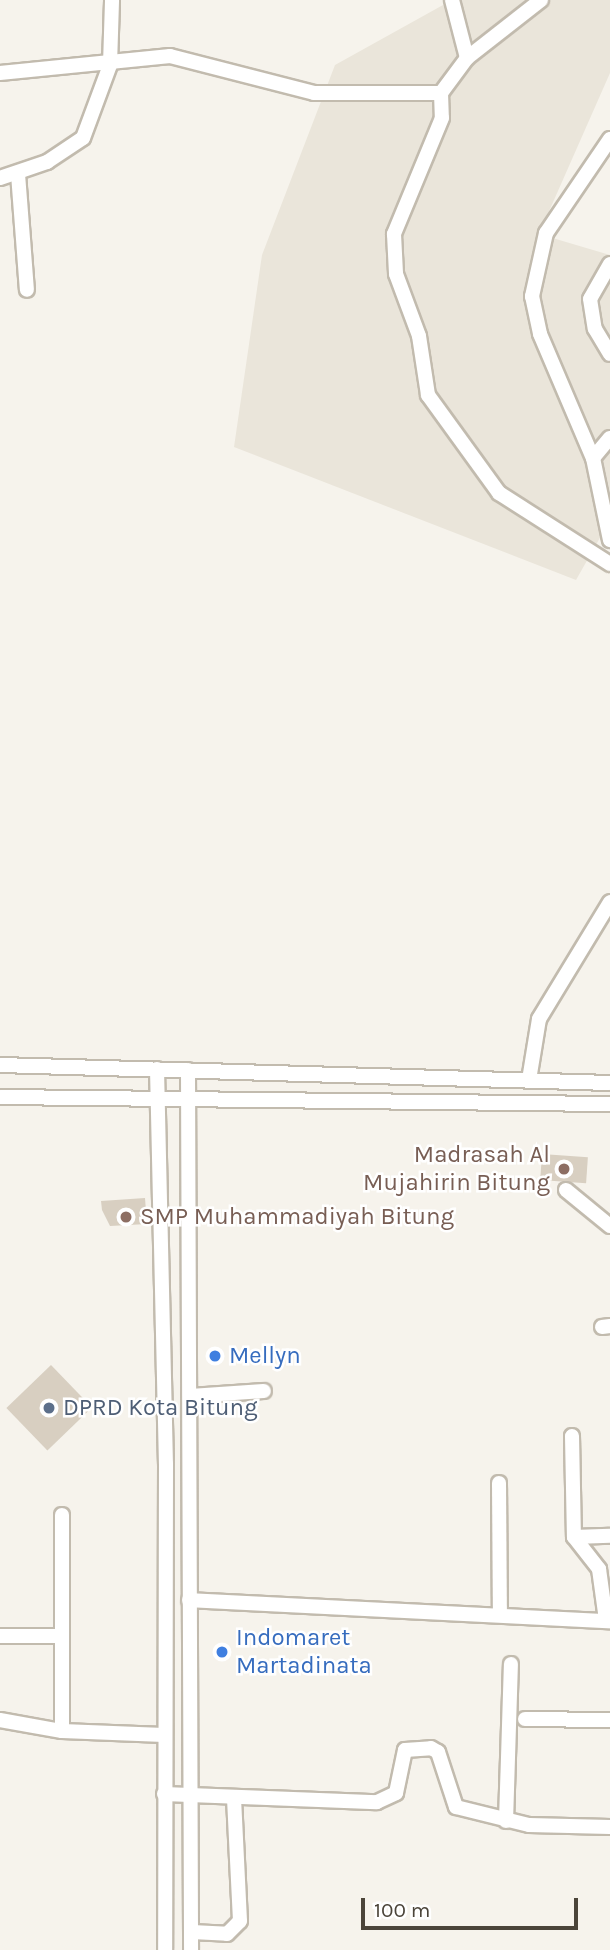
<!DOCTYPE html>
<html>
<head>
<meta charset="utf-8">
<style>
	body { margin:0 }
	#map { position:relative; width:610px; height:1950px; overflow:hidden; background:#f6f3ec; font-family:Karla,sans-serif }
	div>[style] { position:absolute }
	.residential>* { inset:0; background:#eae5da }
	.building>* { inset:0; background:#d8cfc1; transform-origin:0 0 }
	.roads { filter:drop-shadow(2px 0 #c2bbae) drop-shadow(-2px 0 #c2bbae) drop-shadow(0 2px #c2bbae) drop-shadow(0 -2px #c2bbae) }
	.minor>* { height:14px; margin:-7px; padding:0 7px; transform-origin:7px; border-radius:7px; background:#fff }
	.dots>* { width:19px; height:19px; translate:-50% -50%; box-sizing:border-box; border:4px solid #fff; border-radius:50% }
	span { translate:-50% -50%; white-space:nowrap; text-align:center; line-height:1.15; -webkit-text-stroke:5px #fff; paint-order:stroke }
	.education-label { font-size:24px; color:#785e54 }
	.right { translate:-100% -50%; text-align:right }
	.left { translate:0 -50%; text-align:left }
	.shop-label { font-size:24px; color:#366cbe }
	.service-label { font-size:24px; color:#4e5e75 }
	.scale { position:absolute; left:361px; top:1898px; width:217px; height:32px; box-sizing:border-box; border:4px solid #4b4439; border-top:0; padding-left:9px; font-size:21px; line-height:24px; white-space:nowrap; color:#4b4439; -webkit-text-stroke:5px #fff; paint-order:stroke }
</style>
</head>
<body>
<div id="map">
	<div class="residential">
		<div style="clip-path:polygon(452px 0,610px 0,610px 73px,539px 234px,610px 255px,610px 520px,576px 580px,234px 447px,262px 255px,335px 65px)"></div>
	</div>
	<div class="building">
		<div style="left:542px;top:1154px;width:46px;height:26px;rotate:4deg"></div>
		<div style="clip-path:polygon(145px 1198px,147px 1224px,110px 1226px,102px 1210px,101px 1201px)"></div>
		<div style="left:51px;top:1365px;width:59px;height:62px;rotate:46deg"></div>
	</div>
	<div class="roads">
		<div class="minor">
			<div style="left:452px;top:0;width:60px;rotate:75.5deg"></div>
			<div style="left:0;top:73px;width:171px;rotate:-5.7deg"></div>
			<div style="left:170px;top:56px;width:149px;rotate:14.4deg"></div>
			<div style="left:314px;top:93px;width:127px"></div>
			<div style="left:441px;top:93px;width:25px;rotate:88deg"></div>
			<div style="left:442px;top:118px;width:126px;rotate:112.5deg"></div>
			<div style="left:394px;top:234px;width:40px;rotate:87.1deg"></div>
			<div style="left:396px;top:274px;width:66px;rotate:69.6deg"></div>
			<div style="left:419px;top:336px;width:60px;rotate:81.3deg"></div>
			<div style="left:428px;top:395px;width:121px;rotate:54.1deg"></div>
			<div style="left:499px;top:493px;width:132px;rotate:32.6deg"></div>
			<div style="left:441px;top:93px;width:44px;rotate:-53.4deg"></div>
			<div style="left:467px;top:58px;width:94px;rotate:-38.1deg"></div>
			<div style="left:610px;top:139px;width:114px;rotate:124.2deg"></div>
			<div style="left:546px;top:233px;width:65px;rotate:102.5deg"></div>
			<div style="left:532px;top:296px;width:39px;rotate:78deg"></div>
			<div style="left:540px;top:334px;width:135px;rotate:66.9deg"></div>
			<div style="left:593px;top:458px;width:84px;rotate:78.3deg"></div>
			<div style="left:18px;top:174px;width:116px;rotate:85.6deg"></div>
			<div style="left:0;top:178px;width:50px;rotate:-18.8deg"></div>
			<div style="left:47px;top:162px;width:43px;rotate:-33.7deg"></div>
			<div style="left:83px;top:138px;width:78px;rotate:-69.7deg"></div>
			<div style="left:110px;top:65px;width:65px;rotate:-88.2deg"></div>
			<div style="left:610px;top:264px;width:40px;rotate:119.7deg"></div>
			<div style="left:590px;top:299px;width:30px;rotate:81deg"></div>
			<div style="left:595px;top:329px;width:29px;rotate:59deg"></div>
			<div style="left:593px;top:458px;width:26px;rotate:-50deg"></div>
			<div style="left:0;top:1065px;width:610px;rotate:1.69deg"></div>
			<div style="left:157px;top:1069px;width:395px;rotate:88.7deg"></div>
			<div style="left:166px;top:1464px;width:486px;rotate:90.1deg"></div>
			<div style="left:188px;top:1070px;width:880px;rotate:89.8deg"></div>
			<div style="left:529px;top:1080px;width:62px;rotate:-80.7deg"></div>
			<div style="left:539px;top:1019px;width:137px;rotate:-58.7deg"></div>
			<div style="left:0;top:1097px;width:610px;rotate:0.66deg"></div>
			<div style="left:566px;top:1190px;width:57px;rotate:39.3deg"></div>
			<div style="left:602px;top:1327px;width:8px;rotate:-7deg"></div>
			<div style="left:190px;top:1396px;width:74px;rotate:-3.9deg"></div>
			<div style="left:572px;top:1436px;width:101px;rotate:88.9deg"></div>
			<div style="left:574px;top:1537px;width:41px;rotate:52deg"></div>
			<div style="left:599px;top:1569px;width:51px;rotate:82.2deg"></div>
			<div style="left:499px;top:1483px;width:128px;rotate:89.6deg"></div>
			<div style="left:62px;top:1515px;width:216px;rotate:90deg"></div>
			<div style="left:574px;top:1537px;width:36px;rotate:-2deg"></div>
			<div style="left:189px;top:1600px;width:422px;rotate:2.9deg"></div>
			<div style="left:0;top:1636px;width:62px"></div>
			<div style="left:525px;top:1719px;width:85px;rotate:0.7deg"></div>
			<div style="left:0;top:1720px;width:63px;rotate:10.1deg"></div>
			<div style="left:62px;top:1731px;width:102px;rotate:2.2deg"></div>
			<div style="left:164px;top:1794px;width:213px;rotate:2.2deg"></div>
			<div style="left:377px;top:1802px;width:21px;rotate:-25deg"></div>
			<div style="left:396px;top:1793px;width:44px;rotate:-78.2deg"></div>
			<div style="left:405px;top:1750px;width:26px;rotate:-4deg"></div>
			<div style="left:431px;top:1748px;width:8px;rotate:30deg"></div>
			<div style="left:438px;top:1752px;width:58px;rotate:71.9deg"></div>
			<div style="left:456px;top:1807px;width:75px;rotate:13.9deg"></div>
			<div style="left:529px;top:1825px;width:81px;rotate:1.4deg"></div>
			<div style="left:506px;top:1821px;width:157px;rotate:-88.2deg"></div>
			<div style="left:192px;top:1932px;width:35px;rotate:3deg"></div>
			<div style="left:227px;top:1934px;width:18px;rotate:-45deg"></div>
			<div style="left:240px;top:1921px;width:122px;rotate:-92.8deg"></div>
		</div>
	</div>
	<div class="dots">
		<div style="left:564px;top:1169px;background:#8d6e63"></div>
		<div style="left:126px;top:1217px;background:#8d6e63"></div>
		<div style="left:215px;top:1356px;background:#3f7fe0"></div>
		<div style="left:49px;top:1408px;background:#5c6f8a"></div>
		<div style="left:222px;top:1652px;background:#3f7fe0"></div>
	</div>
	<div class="education-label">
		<span class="right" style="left:550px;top:1169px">Madrasah Al<br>Mujahirin Bitung</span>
		<span class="left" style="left:140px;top:1217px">SMP Muhammadiyah Bitung</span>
	</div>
	<div class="shop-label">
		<span class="left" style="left:229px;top:1356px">Mellyn</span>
		<span class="left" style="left:236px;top:1652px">Indomaret<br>Martadinata</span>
	</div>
	<div class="service-label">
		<span class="left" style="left:63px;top:1408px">DPRD Kota Bitung</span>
	</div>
	<div class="scale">100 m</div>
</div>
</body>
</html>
